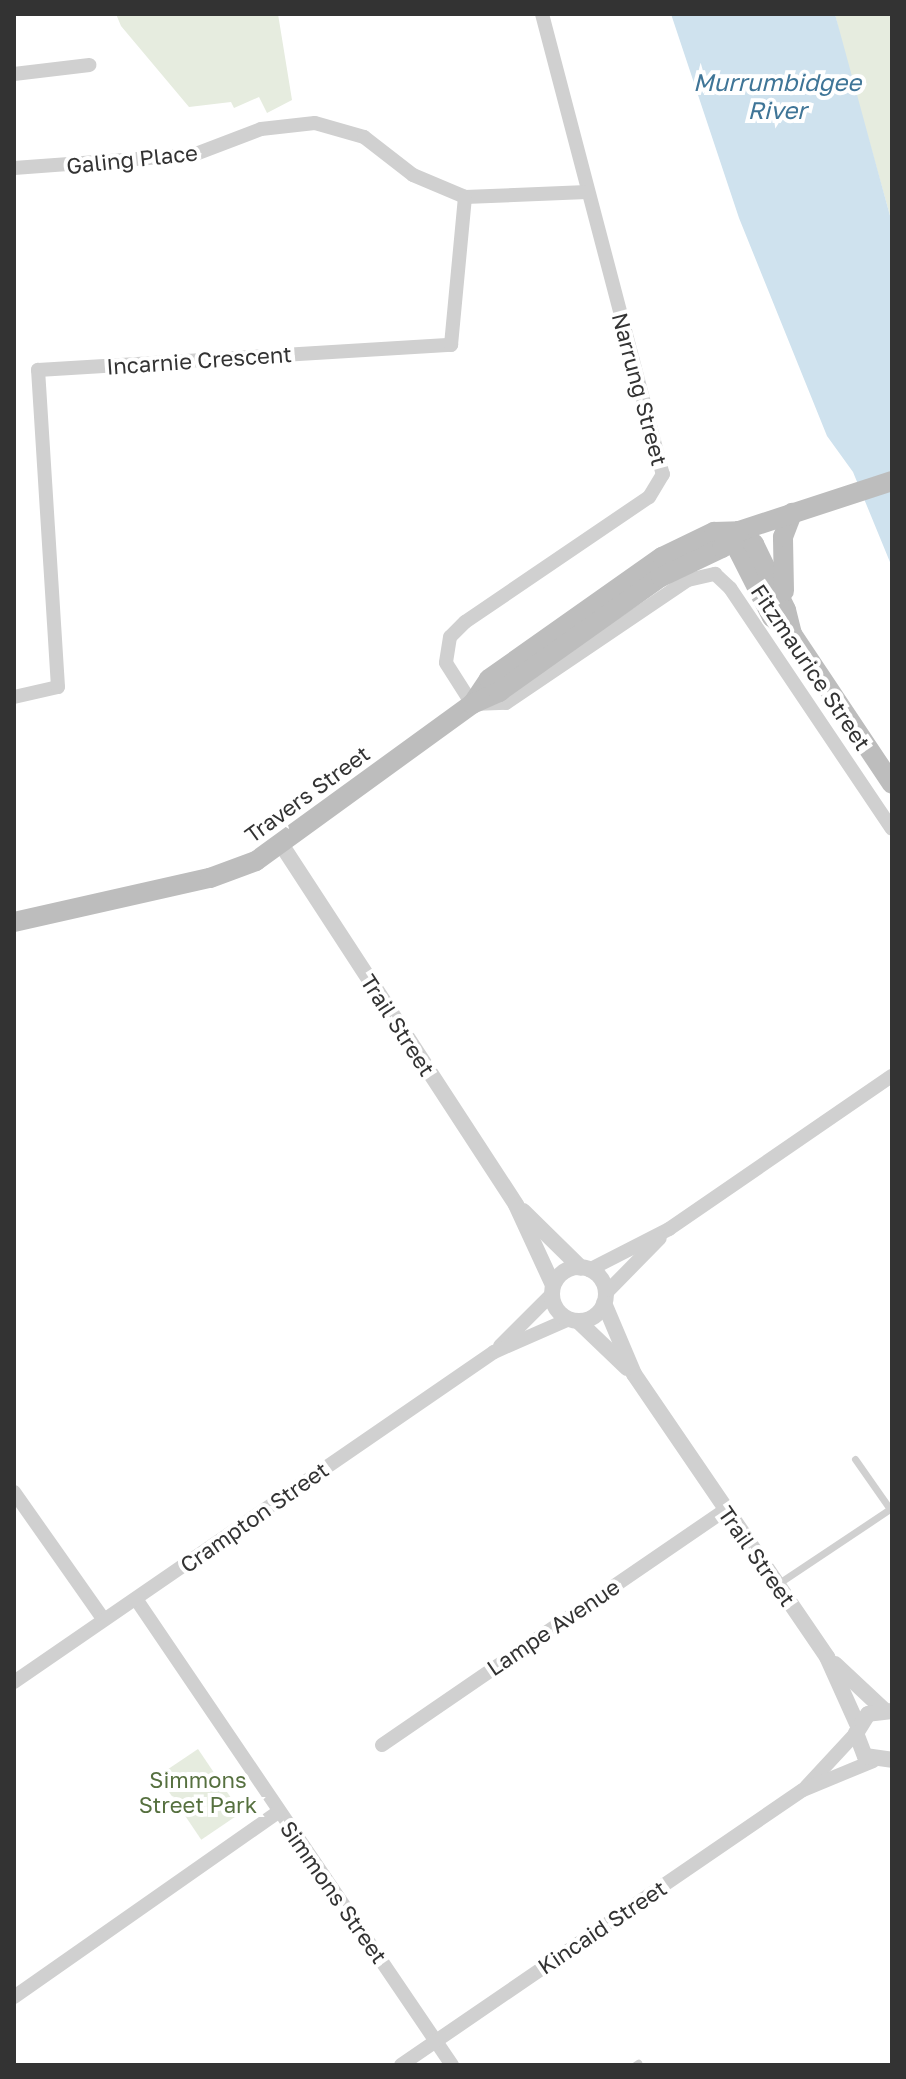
<!DOCTYPE html>
<html>
<head>
<meta charset="utf-8">
<style>
	body { margin:0 }
	#map { position:relative; width:906px; height:2079px; overflow:hidden; background:#fff; font-family:"Golos Text",sans-serif }
	div>[style] { position:absolute }
	.green>* { inset:0; background:#e6ecdf; transform-origin:0 0 }
	.water>* { inset:0; background:#cfe2ee }
	.service>* { height:7px; margin:-3.5px; padding:0 3.5px; transform-origin:3.5px; border-radius:3.5px; background:#d0d0d0 }
	.minor>* { height:14px; margin:-7px; padding:0 7px; transform-origin:7px; border-radius:7px; background:#d0d0d0 }
	.tertiary>* { height:16px; margin:-8px; padding:0 8px; transform-origin:8px; border-radius:8px; background:#d0d0d0 }
	.tertiary>.ring { margin:-8px; padding:0; box-sizing:content-box; background:none; border:16px solid #d0d0d0; border-radius:50% }
	.secondary>* { height:20px; margin:-10px; padding:0 10px; transform-origin:10px; border-radius:10px; background:#bdbdbd }
	span { translate:-50% -50%; white-space:nowrap; text-align:center; line-height:1.15; -webkit-text-stroke:8px #fff; paint-order:stroke }
	.street-label { font-size:22px; color:#333 }
	.park-label { font-size:22px; color:#56703f }
	.water-label { font-size:24px; color:#3f7597; font-style:italic }
	.frame { position:absolute; inset:0; border:16px solid #333; pointer-events:none }
</style>
</head>
<body>
<div id="map">
	<div class="green">
		<div style="clip-path:polygon(116px 14px,278px 14px,292px 100px,267px 113px,259px 97px,234px 108px,231px 102px,189px 107px,121px 26px)"></div>
		<div style="clip-path:polygon(835px 14px,892px 14px,892px 223px,842px 44px)"></div>
		<div style="left:198px;top:1749px;width:77px;height:48px;rotate:56deg"></div>
	</div>
	<div class="water">
		<div style="clip-path:polygon(671px 14px,835px 14px,892px 223px,892px 567px,853px 472px,827px 436px,739px 218px)"></div>
	</div>
	<div class="service">
		<div style="left:779px;top:1583px;width:133px;rotate:-33.7deg"></div>
		<div style="left:890px;top:1509px;width:61px;rotate:-125deg"></div>
		<div style="left:635px;top:2065px;width:4px;rotate:-34deg"></div>
	</div>
	<div class="minor">
		<div style="left:542px;top:14px;width:476px;rotate:75.3deg"></div>
		<div style="left:663px;top:474px;width:27px;rotate:121deg"></div>
		<div style="left:649px;top:497px;width:222px;rotate:145.8deg"></div>
		<div style="left:465px;top:622px;width:21px;rotate:135deg"></div>
		<div style="left:450px;top:637px;width:26px;rotate:99deg"></div>
		<div style="left:446px;top:663px;width:49px;rotate:57.6deg"></div>
		<div style="left:472px;top:704px;width:34px;rotate:-2deg"></div>
		<div style="left:506px;top:703px;width:220px;rotate:-34.1deg"></div>
		<div style="left:688px;top:580px;width:28px;rotate:-13deg"></div>
		<div style="left:715px;top:574px;width:21px;rotate:43deg"></div>
		<div style="left:730px;top:588px;width:290px;rotate:56.1deg"></div>
		<div style="left:14px;top:74px;width:76px;rotate:-6.8deg"></div>
		<div style="left:14px;top:168px;width:179px;rotate:-4.2deg"></div>
		<div style="left:193px;top:155px;width:73px;rotate:-20.9deg"></div>
		<div style="left:261px;top:129px;width:54px;rotate:-6.3deg"></div>
		<div style="left:315px;top:123px;width:51px;rotate:15.9deg"></div>
		<div style="left:364px;top:137px;width:62px;rotate:37.8deg"></div>
		<div style="left:413px;top:175px;width:56px;rotate:22.9deg"></div>
		<div style="left:465px;top:197px;width:122px;rotate:-2.3deg"></div>
		<div style="left:14px;top:697px;width:45px;rotate:-12.8deg"></div>
		<div style="left:58px;top:687px;width:318px;rotate:-93.6deg"></div>
		<div style="left:38px;top:370px;width:414px;rotate:-3.5deg"></div>
		<div style="left:451px;top:345px;width:149px;rotate:-84.6deg"></div>
		<div style="left:589px;top:1270px;width:90px;rotate:-27.1deg"></div>
		<div style="left:669px;top:1229px;width:270px;rotate:-34.5deg"></div>
		<div style="left:605px;top:1294px;width:78px;rotate:-45.5deg"></div>
		<div style="left:500px;top:1346px;width:74px;rotate:-45deg"></div>
		<div style="left:14px;top:1492px;width:156px;rotate:54.9deg"></div>
		<div style="left:136px;top:1599px;width:563px;rotate:55.86deg"></div>
		<div style="left:14px;top:1682px;width:582px;rotate:-34.51deg"></div>
		<div style="left:494px;top:1352px;width:82px;rotate:-23.7deg"></div>
		<div style="left:382px;top:1745px;width:416px;rotate:-34.4deg"></div>
		<div style="left:806px;top:1787px;width:74px;rotate:-47.2deg"></div>
		<div style="left:14px;top:1997px;width:322px;rotate:-35deg"></div>
		<div style="left:401px;top:2065px;width:487px;rotate:-34.4deg"></div>
		<div style="left:803px;top:1790px;width:76px;rotate:-22.5deg"></div>
	</div>
	<div class="tertiary">
		<div style="left:281px;top:844px;width:431px;rotate:56.9deg"></div>
		<div style="left:516px;top:1205px;width:88px;rotate:65.2deg"></div>
		<div style="left:523px;top:1211px;width:81px;rotate:44.5deg"></div>
		<div class="ring" style="left:552px;top:1267px;width:38px;height:38px"></div>
		<div style="left:604px;top:1303px;width:77px;rotate:67.1deg"></div>
		<div style="left:634px;top:1374px;width:343px;rotate:55.7deg"></div>
		<div style="left:827px;top:1657px;width:76px;rotate:65.8deg"></div>
		<div style="left:578px;top:1321px;width:68px;rotate:43.8deg"></div>
		<div style="left:835px;top:1664px;width:66px;rotate:43.2deg"></div>
		<div style="left:892px;top:1711px;width:24px;rotate:173deg"></div>
		<div style="left:868px;top:1714px;width:22px;rotate:122deg"></div>
		<div style="left:856px;top:1733px;width:25px;rotate:69deg"></div>
		<div style="left:865px;top:1756px;width:27px;rotate:8deg"></div>
	</div>
	<div class="secondary">
		<div style="left:739px;top:531px;width:19px;rotate:93deg"></div>
		<div style="left:738px;top:550px;width:75px;rotate:63.1deg"></div>
		<div style="left:772px;top:617px;width:26px;rotate:40deg"></div>
		<div style="left:792px;top:634px;width:180px;rotate:56.3deg"></div>
		<div style="left:739px;top:531px;width:20px;rotate:41deg"></div>
		<div style="left:754px;top:544px;width:73px;rotate:64.1deg"></div>
		<div style="left:786px;top:610px;width:25px;rotate:76deg"></div>
		<div style="left:784px;top:591px;width:54px;rotate:-91.1deg"></div>
		<div style="left:783px;top:537px;width:26px;rotate:-69deg"></div>
		<div style="left:473px;top:703px;width:29px;rotate:-56deg"></div>
		<div style="left:489px;top:679px;width:212px;rotate:-35.2deg"></div>
		<div style="left:662px;top:557px;width:58px;rotate:-25.7deg"></div>
		<div style="left:714px;top:532px;width:25px;rotate:-2deg"></div>
		<div style="left:739px;top:531px;width:161px;rotate:-18.1deg"></div>
		<div style="left:14px;top:922px;width:201px;rotate:-12.7deg"></div>
		<div style="left:210px;top:878px;width:49px;rotate:-20.3deg"></div>
		<div style="left:256px;top:861px;width:267px;rotate:-36deg"></div>
		<div style="left:472px;top:704px;width:30px;rotate:-24deg"></div>
		<div style="left:499px;top:692px;width:199px;rotate:-35.4deg"></div>
		<div style="left:661px;top:577px;width:68px;rotate:-25.4deg"></div>
		<div style="left:722px;top:548px;width:24px;rotate:-45deg"></div>
	</div>
	<div class="street-label">
		<span style="left:132px;top:159px;rotate:-6deg">Galing Place</span>
		<span style="left:199px;top:360px;rotate:-4deg">Incarnie Crescent</span>
		<span style="left:640px;top:389px;rotate:75deg">Narrung Street</span>
		<span style="left:811px;top:667px;rotate:56deg">Fitzmaurice Street</span>
		<span style="left:307px;top:794px;rotate:-36deg">Travers Street</span>
		<span style="left:398px;top:1025px;rotate:57deg">Trail Street</span>
		<span style="left:254px;top:1517px;rotate:-35deg">Crampton Street</span>
		<span style="left:757px;top:1556px;rotate:55deg">Trail Street</span>
		<span style="left:553px;top:1627px;rotate:-34deg">Lampe Avenue</span>
		<span style="left:334px;top:1892px;rotate:55deg">Simmons Street</span>
		<span style="left:602px;top:1927px;rotate:-34deg">Kincaid Street</span>
	</div>
	<div class="park-label">
		<span style="left:198px;top:1792px">Simmons<br>Street Park</span>
	</div>
	<div class="water-label">
		<span style="left:777px;top:96px">Murrumbidgee<br>River</span>
	</div>
	<div class="frame"></div>
</div>
</body>
</html>
